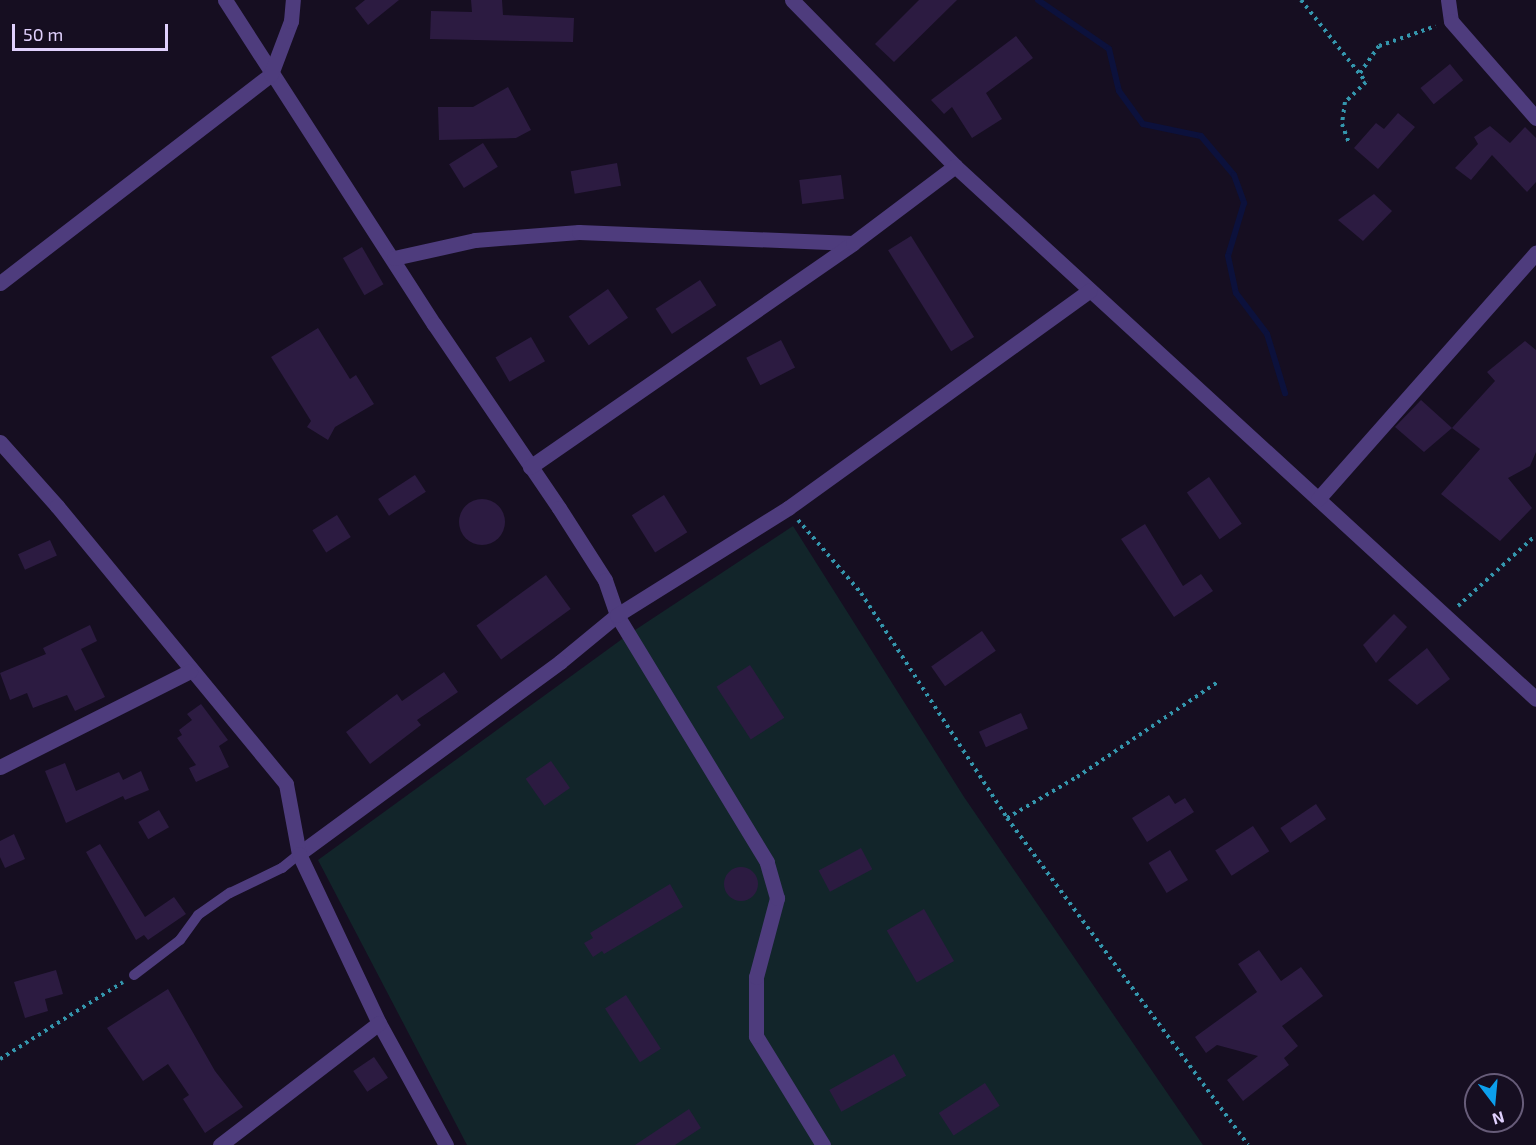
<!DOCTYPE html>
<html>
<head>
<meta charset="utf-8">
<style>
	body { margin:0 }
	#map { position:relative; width:1536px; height:1145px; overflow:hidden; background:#160e21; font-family:"Exo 2",sans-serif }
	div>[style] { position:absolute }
	.green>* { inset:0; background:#12252a }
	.stream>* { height:6px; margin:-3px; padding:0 3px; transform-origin:3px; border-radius:3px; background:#0c113c }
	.building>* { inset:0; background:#2c1b41; transform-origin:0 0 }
	.round { border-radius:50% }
	.path>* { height:4px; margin-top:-2px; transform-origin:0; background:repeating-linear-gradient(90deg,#3496ad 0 3px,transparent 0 7.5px) }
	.service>* { height:10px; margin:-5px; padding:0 5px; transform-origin:5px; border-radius:5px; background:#4e3c7d }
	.minor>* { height:15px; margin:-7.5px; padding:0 7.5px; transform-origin:7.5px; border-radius:7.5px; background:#4e3c7d }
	span { translate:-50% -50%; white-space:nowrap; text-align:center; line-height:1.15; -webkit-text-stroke:5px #160e21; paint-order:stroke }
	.north { position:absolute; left:1464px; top:1073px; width:60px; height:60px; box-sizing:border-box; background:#160e21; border:2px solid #675c79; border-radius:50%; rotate:164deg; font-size:16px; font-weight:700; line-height:24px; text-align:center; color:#e0d0fd }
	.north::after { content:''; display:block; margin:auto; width:21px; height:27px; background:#0c9fed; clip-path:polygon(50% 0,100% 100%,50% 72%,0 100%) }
	.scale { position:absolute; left:12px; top:24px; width:156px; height:27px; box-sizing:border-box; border:3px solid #e0d0fd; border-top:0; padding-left:8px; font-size:18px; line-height:21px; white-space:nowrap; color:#e0d0fd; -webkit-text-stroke:4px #160e21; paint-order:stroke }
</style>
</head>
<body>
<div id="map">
	<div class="green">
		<div style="clip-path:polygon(793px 526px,964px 797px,1203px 1145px,467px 1145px,318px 860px,629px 634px)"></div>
	</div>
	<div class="stream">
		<div style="left:1038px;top:0;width:86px;rotate:34.6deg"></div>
		<div style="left:1109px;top:49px;width:43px;rotate:76.6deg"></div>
		<div style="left:1119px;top:91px;width:41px;rotate:54deg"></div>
		<div style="left:1143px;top:124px;width:59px;rotate:11.7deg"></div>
		<div style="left:1201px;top:136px;width:51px;rotate:49.8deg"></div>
		<div style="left:1234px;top:175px;width:30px;rotate:70deg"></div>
		<div style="left:1244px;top:203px;width:55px;rotate:106.8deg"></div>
		<div style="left:1228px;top:256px;width:38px;rotate:78deg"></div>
		<div style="left:1236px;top:293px;width:51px;rotate:52.9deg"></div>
		<div style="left:1267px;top:334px;width:62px;rotate:73deg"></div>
	</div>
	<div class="building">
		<div style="clip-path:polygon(365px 0,399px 0,368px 25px,355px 8px)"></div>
		<div style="clip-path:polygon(471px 0,502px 0,503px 15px,574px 18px,573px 42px,430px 39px,431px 11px,472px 12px)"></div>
		<div style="clip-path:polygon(919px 0,957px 0,894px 62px,875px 44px)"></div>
		<div style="clip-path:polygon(1016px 36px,1033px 58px,986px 93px,1002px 119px,972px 138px,952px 107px,944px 114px,931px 100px)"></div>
		<div style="left:1450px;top:64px;width:21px;height:38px;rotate:51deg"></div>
		<div style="clip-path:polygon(508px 87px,531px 130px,516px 138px,439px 140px,438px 107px,473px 107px)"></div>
		<div style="clip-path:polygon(1398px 113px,1415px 127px,1378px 169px,1354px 148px,1376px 123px,1384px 129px)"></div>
		<div style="clip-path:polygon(1490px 126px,1510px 143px,1525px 127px,1536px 138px,1536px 182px,1527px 192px,1492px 155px,1471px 180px,1455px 168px,1478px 144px,1474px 137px)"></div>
		<div style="left:483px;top:143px;width:28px;height:40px;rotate:58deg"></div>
		<div style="left:617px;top:163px;width:23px;height:47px;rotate:80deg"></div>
		<div style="left:841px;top:175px;width:24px;height:42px;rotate:83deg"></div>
		<div style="clip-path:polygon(1374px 194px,1392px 211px,1363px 241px,1338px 220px)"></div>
		<div style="left:911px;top:236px;width:119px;height:27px;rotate:58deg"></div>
		<div style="left:362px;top:247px;width:43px;height:22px;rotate:60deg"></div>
		<div style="left:700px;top:280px;width:30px;height:53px;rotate:57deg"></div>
		<div style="left:608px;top:289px;width:35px;height:48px;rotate:55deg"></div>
		<div style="clip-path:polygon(318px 328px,350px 379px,356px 375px,374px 404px,335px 427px,328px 440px,307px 427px,311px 421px,271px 357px)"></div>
		<div style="left:531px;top:337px;width:28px;height:41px;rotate:60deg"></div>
		<div style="left:781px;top:340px;width:31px;height:39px;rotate:63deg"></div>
		<div style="clip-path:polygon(1525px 341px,1536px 350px,1536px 452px,1530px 466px,1508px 478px,1532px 508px,1500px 541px,1441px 494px,1480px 449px,1452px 428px,1495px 381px,1487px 372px)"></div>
		<div style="clip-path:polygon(1421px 400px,1452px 428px,1424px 452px,1395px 427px)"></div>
		<div style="left:415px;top:475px;width:20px;height:44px;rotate:57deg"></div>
		<div style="left:1209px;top:477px;width:57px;height:27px;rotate:55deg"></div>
		<div style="left:664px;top:495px;width:44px;height:38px;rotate:58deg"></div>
		<div class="round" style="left:459px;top:499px;width:46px;height:46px"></div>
		<div style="left:337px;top:515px;width:26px;height:29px;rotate:58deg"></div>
		<div style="clip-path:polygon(1145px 524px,1183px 586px,1201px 574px,1213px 591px,1174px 617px,1121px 539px)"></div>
		<div style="left:50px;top:540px;width:17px;height:35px;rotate:66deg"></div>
		<div style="left:546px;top:575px;width:42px;height:86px;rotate:54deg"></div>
		<div style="clip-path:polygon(1394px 614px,1407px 627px,1376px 663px,1363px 645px)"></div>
		<div style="clip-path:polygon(90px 625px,97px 641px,81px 649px,105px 697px,75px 711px,67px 695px,33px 708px,27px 693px,10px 700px,0 673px,46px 654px,43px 648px)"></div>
		<div style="left:982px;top:631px;width:24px;height:62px;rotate:55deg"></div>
		<div style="clip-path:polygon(1427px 648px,1450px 679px,1417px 705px,1388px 680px)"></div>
		<div style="left:750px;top:665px;width:63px;height:40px;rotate:57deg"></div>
		<div style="clip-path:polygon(444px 672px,458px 692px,417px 720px,421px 725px,370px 764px,346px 732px,397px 694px,402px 701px)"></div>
		<div style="clip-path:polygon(201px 704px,228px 740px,219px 746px,229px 767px,196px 782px,189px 768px,196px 765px,177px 738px,182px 735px,179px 730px,192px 720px,187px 714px)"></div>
		<div style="left:1021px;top:713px;width:17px;height:46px;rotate:66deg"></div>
		<div style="left:551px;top:761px;width:33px;height:31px;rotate:55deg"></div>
		<div style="clip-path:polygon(65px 763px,76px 791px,119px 772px,123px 780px,141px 771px,149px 790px,125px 800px,123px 796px,66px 823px,45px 771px)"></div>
		<div style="clip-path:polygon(1169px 795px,1175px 804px,1185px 798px,1194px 812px,1147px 842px,1132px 818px)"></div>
		<div style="left:1316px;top:804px;width:18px;height:43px;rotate:56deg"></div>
		<div style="left:159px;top:810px;width:20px;height:24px;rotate:60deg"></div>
		<div style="left:1253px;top:826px;width:30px;height:45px;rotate:57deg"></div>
		<div style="clip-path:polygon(14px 834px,25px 859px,5px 868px,0 857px,0 841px)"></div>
		<div style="clip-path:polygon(100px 844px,145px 917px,174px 897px,186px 914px,148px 940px,144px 935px,136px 940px,86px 852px)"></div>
		<div style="left:861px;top:848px;width:24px;height:48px;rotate:62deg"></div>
		<div style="left:1170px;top:850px;width:35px;height:25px;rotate:59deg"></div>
		<div class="round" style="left:724px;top:867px;width:34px;height:34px"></div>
		<div style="clip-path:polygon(670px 884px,683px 907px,604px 954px,602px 951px,593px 957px,584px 943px,593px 938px,590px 933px)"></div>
		<div style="left:924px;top:909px;width:60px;height:43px;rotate:60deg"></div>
		<div style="clip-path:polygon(1259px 950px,1281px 981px,1301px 967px,1323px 996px,1282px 1026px,1298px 1046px,1284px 1058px,1289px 1065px,1243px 1101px,1227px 1080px,1258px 1056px,1217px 1045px,1206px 1053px,1195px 1037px,1257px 992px,1238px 964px)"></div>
		<div style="clip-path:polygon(56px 970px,63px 994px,45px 999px,48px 1011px,25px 1018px,14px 982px)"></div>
		<div style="clip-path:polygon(168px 989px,215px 1071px,243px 1107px,205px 1133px,183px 1099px,189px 1095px,168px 1064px,143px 1081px,107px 1028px)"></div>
		<div style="left:626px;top:995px;width:64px;height:25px;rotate:57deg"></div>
		<div style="left:894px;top:1054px;width:25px;height:74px;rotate:61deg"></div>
		<div style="left:374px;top:1057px;width:25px;height:25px;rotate:56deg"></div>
		<div style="left:985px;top:1083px;width:27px;height:55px;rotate:57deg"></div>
		<div style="clip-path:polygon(689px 1109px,701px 1128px,675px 1145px,635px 1145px)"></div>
	</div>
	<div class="path">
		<div style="left:1301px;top:0;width:105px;rotate:51.6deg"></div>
		<div style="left:1366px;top:82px;width:29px;rotate:136deg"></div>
		<div style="left:1345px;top:102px;width:22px;rotate:98deg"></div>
		<div style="left:1342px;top:124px;width:20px;rotate:70deg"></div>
		<div style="left:1360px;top:73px;width:33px;rotate:-55deg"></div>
		<div style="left:1379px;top:46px;width:60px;rotate:-19.3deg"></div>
		<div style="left:798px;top:520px;width:96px;rotate:49.2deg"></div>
		<div style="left:861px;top:593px;width:268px;rotate:57deg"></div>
		<div style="left:1007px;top:818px;width:406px;rotate:53.6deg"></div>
		<div style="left:1458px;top:606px;width:105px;rotate:-42.3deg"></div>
		<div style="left:1007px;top:818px;width:81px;rotate:-30.4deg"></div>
		<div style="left:1077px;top:777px;width:170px;rotate:-34deg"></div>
		<div style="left:0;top:1059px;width:145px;rotate:-32deg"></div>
	</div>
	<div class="service">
		<div style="left:134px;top:975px;width:58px;rotate:-37.3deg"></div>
		<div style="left:180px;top:940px;width:31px;rotate:-54deg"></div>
		<div style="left:198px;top:915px;width:39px;rotate:-35deg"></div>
		<div style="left:230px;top:893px;width:58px;rotate:-25.7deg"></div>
		<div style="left:282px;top:868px;width:22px;rotate:-39deg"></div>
	</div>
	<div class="minor">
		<div style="left:225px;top:0;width:386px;rotate:57.2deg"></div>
		<div style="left:434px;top:324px;width:222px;rotate:55.8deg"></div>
		<div style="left:559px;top:508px;width:85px;rotate:57.4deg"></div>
		<div style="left:605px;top:580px;width:37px;rotate:71deg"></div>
		<div style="left:617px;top:615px;width:74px;rotate:140.5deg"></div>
		<div style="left:560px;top:662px;width:324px;rotate:143.7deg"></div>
		<div style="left:792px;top:0;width:233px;rotate:45.5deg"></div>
		<div style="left:955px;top:166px;width:788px;rotate:42.53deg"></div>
		<div style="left:1448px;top:0;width:21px;rotate:82deg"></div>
		<div style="left:1451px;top:21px;width:129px;rotate:48.8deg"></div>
		<div style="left:394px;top:258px;width:83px;rotate:-12.5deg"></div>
		<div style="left:475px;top:240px;width:104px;rotate:-4.4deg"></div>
		<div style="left:579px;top:232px;width:274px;rotate:2.3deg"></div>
		<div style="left:0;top:283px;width:342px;rotate:-37.6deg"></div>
		<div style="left:271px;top:74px;width:57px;rotate:-69.3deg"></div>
		<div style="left:291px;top:21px;width:21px;rotate:-85deg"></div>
		<div style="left:0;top:442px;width:86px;rotate:48.3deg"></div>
		<div style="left:57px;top:506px;width:360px;rotate:50.5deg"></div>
		<div style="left:286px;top:784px;width:71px;rotate:79.5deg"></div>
		<div style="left:299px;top:854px;width:187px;rotate:64.7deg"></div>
		<div style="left:379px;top:1023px;width:139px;rotate:61.2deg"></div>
		<div style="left:530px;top:467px;width:393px;rotate:-34.7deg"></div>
		<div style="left:853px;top:243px;width:128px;rotate:-37deg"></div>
		<div style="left:1318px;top:499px;width:329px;rotate:-48.5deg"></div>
		<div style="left:0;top:767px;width:213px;rotate:-26.8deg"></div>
		<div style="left:220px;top:1145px;width:200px;rotate:-37.5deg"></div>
		<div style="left:823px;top:1145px;width:128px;rotate:-121.6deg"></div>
		<div style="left:756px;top:1036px;width:59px;rotate:-90deg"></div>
		<div style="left:756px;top:977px;width:82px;rotate:-75.1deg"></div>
		<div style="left:777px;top:898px;width:37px;rotate:-106deg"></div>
		<div style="left:767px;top:862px;width:289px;rotate:-121.3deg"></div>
		<div style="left:617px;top:615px;width:202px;rotate:-32deg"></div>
		<div style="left:788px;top:508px;width:372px;rotate:-35.8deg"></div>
	</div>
	<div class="north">N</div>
	<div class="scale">50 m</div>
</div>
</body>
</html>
